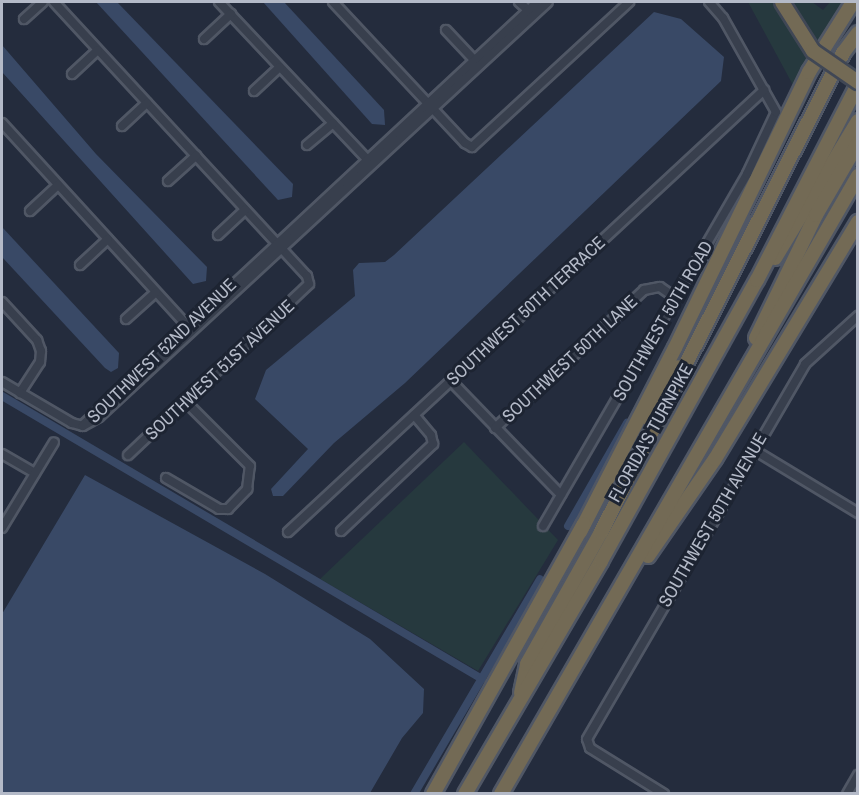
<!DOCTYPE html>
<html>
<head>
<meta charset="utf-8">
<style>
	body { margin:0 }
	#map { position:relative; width:859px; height:795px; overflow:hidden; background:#242c3d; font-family:"Archivo Narrow",sans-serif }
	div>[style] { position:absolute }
	.green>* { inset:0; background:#26393e }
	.water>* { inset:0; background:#394966 }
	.canal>* { height:8px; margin:-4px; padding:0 4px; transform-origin:4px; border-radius:4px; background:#394966 }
	.roads { filter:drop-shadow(2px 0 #505765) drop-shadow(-2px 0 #505765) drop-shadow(0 2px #505765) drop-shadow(0 -2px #505765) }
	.minor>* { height:8px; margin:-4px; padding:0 4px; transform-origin:4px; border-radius:4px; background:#383f4d }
	.motorway>* { height:14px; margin:-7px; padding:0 7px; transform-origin:7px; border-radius:7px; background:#736a55 }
	.bridges { filter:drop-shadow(2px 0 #404755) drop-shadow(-2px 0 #404755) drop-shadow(0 2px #404755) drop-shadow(0 -2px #404755) }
	.motorway-bridge>* { height:14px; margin:-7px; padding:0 7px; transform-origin:7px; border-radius:7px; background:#736a55 }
	span { translate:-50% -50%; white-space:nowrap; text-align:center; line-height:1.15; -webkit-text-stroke:6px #1d2432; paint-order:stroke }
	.street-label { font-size:18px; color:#b4bac8 }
	.frame { position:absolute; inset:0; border:3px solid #b4bac8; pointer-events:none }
</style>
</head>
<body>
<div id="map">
	<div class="green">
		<div style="clip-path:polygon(748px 2px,812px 2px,823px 10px,830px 2px,846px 2px,794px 87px)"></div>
		<div style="clip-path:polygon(464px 442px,558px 540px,478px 671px,320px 579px)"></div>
	</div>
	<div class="water">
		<div style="clip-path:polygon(96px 2px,117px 2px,293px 184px,292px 197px,278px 200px)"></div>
		<div style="clip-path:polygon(263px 2px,284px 2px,384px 110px,385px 125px,372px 124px)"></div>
		<div style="clip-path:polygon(654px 12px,681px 19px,724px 57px,721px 81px,405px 383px,334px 443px,283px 496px,273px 496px,271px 489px,308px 449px,255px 399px,266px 370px,355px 296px,353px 270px,359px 263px,385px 262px,394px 255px)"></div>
		<div style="clip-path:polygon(2px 45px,96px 154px,207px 267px,206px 281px,193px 284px,2px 72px)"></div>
		<div style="clip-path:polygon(2px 227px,119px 353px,118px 368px,111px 372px,105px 368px,2px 257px)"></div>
		<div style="clip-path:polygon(85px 475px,265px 574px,370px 639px,424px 689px,423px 713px,402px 738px,370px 793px,2px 793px,2px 614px)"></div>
	</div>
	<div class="canal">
		<div style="left:2px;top:396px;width:557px;rotate:30.52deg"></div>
		<div style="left:568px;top:526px;width:119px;rotate:-60.2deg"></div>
		<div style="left:414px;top:794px;width:249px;rotate:-59.6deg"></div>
	</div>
	<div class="roads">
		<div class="minor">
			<div style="left:54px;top:2px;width:373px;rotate:47.3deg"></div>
			<div style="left:307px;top:276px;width:8px;rotate:76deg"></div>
			<div style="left:309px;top:284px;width:249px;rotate:136.6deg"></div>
			<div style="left:219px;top:2px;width:219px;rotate:46.7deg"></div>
			<div style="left:333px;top:2px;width:193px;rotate:46.9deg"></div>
			<div style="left:465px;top:143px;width:8px;rotate:30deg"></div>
			<div style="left:472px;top:147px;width:214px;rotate:-42.7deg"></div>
			<div style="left:519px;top:2px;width:15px;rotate:42deg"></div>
			<div style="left:24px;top:19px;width:25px;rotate:-42deg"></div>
			<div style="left:446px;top:30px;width:44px;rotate:46.8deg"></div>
			<div style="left:204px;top:39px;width:37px;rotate:-43deg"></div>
			<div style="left:72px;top:74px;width:35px;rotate:-43deg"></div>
			<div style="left:254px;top:91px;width:35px;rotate:-43deg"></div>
			<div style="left:2px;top:123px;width:277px;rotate:47.6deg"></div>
			<div style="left:122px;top:126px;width:34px;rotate:-43deg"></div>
			<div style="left:307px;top:145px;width:34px;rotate:-40deg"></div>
			<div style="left:168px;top:181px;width:38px;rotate:-42deg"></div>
			<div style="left:30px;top:211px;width:38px;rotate:-43deg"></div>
			<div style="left:218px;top:235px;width:37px;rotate:-43deg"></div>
			<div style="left:80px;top:265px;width:38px;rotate:-43deg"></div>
			<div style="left:2px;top:302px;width:52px;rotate:47.4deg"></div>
			<div style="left:37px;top:340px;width:12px;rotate:70deg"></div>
			<div style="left:41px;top:351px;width:11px;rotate:95deg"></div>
			<div style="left:40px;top:362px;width:37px;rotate:123deg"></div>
			<div style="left:126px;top:319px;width:40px;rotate:-42deg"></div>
			<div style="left:451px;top:381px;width:158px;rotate:46deg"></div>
			<div style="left:2px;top:382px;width:81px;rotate:30.4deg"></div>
			<div style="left:72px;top:423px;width:11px;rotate:15deg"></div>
			<div style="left:84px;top:424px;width:619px;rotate:-42.97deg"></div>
			<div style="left:83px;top:426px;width:18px;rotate:-29deg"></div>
			<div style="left:99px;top:417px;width:611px;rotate:-42.75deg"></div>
			<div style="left:495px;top:428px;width:203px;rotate:-42.8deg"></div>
			<div style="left:644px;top:290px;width:16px;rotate:-11deg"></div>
			<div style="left:660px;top:287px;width:19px;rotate:35deg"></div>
			<div style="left:754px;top:450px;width:122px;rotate:31.2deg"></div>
			<div style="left:2px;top:454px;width:38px;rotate:30deg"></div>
			<div style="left:166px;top:478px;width:61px;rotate:30.3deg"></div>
			<div style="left:219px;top:509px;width:9px"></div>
			<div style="left:228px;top:509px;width:28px;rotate:-46deg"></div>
			<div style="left:247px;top:489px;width:23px;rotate:-83deg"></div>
			<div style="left:250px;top:466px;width:89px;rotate:-135deg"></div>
			<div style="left:543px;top:526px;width:407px;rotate:-59.9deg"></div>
			<div style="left:747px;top:174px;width:68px;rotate:-64.9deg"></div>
			<div style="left:776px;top:112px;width:108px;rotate:-119.4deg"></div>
			<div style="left:723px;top:18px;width:21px;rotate:-131deg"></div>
			<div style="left:2px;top:528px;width:100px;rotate:-58.8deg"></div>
			<div style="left:341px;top:531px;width:127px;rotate:-43.4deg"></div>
			<div style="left:433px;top:444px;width:9px;rotate:-103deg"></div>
			<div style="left:431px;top:435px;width:26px;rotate:-130deg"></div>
			<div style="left:288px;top:532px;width:650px;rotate:-42.88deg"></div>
			<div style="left:664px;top:794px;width:87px;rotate:-148.1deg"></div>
			<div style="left:590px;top:748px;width:9px;rotate:-108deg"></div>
			<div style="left:587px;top:739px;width:434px;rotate:-59.8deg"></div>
			<div style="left:805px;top:364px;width:72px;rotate:-42.2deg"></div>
			<div style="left:847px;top:794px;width:22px;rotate:-60deg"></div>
		</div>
		<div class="motorway">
			<div style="left:775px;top:258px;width:160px;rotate:-58.8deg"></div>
			<div style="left:756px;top:338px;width:137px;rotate:-64deg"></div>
			<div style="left:816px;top:215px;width:83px;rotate:-59.7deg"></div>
			<div style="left:648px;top:418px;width:59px;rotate:-59.5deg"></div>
			<div style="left:580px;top:532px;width:207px;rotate:-62.7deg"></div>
			<div style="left:675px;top:348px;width:307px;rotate:-64.1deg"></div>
			<div style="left:809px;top:72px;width:83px;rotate:-57.8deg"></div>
			<div style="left:648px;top:556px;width:118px;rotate:-55.4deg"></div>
			<div style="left:715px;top:459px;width:277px;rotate:-58.9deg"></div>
			<div style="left:521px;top:693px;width:30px;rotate:-78deg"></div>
			<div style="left:527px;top:664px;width:151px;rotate:-60.7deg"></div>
			<div style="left:601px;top:532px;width:537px;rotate:-63.2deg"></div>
			<div style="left:843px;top:53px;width:25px;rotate:-53deg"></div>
			<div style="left:433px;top:794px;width:309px;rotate:-60.8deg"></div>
			<div style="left:465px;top:794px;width:270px;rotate:-59.7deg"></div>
			<div style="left:601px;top:561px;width:321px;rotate:-61deg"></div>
			<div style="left:757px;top:280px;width:220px;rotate:-62.7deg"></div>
			<div style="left:501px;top:794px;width:714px;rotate:-59.99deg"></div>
		</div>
	</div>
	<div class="bridges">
		<div class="motorway-bridge">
			<div style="left:782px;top:2px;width:58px;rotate:57.7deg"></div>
			<div style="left:813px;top:51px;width:55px;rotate:34.6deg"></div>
		</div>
	</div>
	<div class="street-label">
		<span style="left:526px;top:311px;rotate:-43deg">SOUTHWEST 50TH TERRACE</span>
		<span style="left:663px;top:321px;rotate:-60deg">SOUTHWEST 50TH ROAD</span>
		<span style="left:162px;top:351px;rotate:-44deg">SOUTHWEST 52ND AVENUE</span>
		<span style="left:570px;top:359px;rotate:-43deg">SOUTHWEST 50TH LANE</span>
		<span style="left:220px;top:370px;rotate:-43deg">SOUTHWEST 51ST AVENUE</span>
		<span style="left:651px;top:433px;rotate:-61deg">FLORIDA'S TURNPIKE</span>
		<span style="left:713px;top:520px;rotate:-60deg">SOUTHWEST 50TH AVENUE</span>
	</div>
	<div class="frame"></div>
</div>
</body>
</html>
